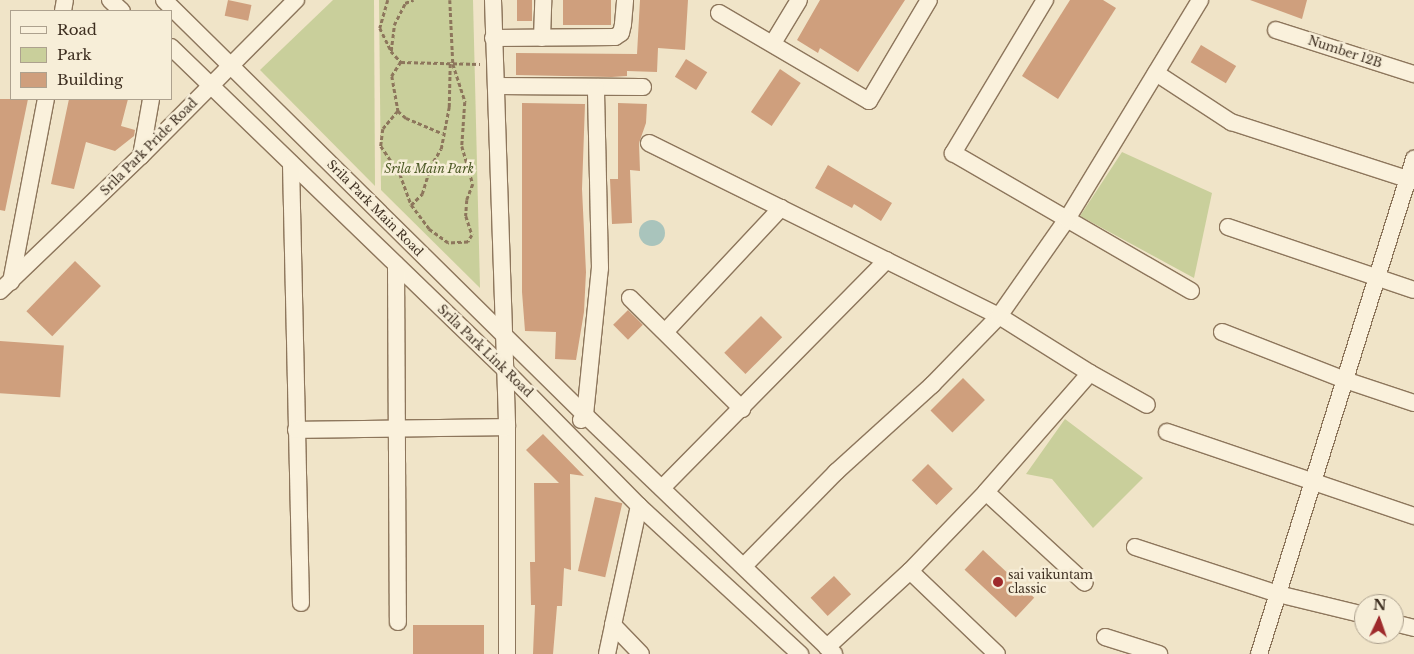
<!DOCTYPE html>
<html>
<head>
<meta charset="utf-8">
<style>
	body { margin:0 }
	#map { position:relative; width:1414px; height:654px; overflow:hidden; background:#f0e4c8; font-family:"Libre Baskerville",serif }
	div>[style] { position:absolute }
	.green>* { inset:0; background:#c9cf9b }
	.water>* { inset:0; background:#a9c4bc }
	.round { border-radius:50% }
	.building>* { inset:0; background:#cf9f7d; transform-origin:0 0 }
	.path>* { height:2.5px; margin-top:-1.25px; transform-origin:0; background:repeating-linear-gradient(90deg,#8d765c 0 4px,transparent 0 6.5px) }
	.roads { filter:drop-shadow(1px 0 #8d765c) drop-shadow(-1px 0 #8d765c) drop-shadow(0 1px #8d765c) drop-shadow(0 -1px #8d765c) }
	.minor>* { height:16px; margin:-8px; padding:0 8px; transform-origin:8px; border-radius:8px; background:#faf1dc }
	.dots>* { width:14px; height:14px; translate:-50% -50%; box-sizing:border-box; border:2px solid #f7eed8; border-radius:50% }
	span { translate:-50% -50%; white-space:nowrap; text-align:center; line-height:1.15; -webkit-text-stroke:5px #f7eed8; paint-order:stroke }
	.street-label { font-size:12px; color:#3d2e20 }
	.park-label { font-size:12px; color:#4d5a26; font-style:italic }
	.poi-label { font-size:12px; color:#3d2e20 }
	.left { translate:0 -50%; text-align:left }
	.legend { position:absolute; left:10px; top:10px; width:162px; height:90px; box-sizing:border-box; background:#f7eed8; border:1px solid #ada18e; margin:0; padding:6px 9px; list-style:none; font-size:15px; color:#3d2e20 }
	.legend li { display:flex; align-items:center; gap:10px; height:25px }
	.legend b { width:25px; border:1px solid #ada18e }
	.north { position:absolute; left:1354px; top:594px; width:50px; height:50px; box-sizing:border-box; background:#f7eed8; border:1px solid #ada18e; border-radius:50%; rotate:3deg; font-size:14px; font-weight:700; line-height:20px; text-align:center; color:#3d2e20 }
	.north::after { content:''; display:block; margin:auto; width:18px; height:22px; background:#9e2a2b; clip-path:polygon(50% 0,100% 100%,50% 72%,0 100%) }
</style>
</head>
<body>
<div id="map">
	<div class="green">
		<div style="clip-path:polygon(333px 0,374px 0,375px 186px,260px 70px)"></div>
		<div style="clip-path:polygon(379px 0,473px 0,480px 288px,381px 190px)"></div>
		<div style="clip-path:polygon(1122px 152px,1212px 193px,1194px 278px,1080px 216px)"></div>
		<div style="clip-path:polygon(1065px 419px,1143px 478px,1093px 528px,1052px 479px,1026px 474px)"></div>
	</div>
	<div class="water">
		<div class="round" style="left:639px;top:220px;width:26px;height:26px"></div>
	</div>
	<div class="building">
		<div style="left:228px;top:0;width:24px;height:16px;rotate:12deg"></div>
		<div style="left:517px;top:0;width:15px;height:21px"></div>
		<div style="left:563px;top:0;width:48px;height:25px"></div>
		<div style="clip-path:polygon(640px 0,688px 0,685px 50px,658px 48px,657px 72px,627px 71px,627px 76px,612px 77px,516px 75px,516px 53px,637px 54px)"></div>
		<div style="clip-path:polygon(820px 0,905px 0,858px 72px,820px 48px,818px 53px,797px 40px)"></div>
		<div style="clip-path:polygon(1070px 0,1103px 0,1116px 8px,1058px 99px,1022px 76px)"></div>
		<div style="clip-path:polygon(1250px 0,1307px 0,1302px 19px)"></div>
		<div style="left:1201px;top:45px;width:41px;height:20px;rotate:31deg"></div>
		<div style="left:686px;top:59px;width:25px;height:21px;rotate:32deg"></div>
		<div style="left:780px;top:69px;width:25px;height:52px;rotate:34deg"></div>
		<div style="clip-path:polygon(0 99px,28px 99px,5px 211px,0 210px)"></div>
		<div style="clip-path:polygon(69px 99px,128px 99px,121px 126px,135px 130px,134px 136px,115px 151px,86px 142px,74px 189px,51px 184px)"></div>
		<div style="clip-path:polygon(522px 103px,585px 104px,582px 189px,586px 272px,584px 312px,576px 360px,555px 359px,556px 332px,525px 331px,522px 292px)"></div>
		<div style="clip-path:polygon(618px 103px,647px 104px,646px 123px,639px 143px,640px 171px,630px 170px,632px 223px,612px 224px,610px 179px,618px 179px)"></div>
		<div style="clip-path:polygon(828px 165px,892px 203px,881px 221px,854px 204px,852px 208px,815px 188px)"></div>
		<div style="left:75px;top:261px;width:36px;height:70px;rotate:44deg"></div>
		<div style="left:628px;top:310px;width:21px;height:21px;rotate:45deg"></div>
		<div style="left:761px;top:316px;width:30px;height:52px;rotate:45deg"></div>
		<div style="left:0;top:341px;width:64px;height:52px;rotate:4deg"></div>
		<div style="left:963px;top:378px;width:31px;height:46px;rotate:45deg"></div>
		<div style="clip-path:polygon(543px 434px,584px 476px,570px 474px,571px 570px,564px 568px,562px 606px,557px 606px,553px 654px,533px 654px,535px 605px,531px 605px,530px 562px,535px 562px,534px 483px,559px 483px,526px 450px)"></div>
		<div style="left:928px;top:464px;width:35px;height:23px;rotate:45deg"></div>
		<div style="left:595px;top:497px;width:28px;height:76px;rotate:13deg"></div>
		<div style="left:983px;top:550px;width:70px;height:27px;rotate:43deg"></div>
		<div style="left:834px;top:576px;width:25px;height:32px;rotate:47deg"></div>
		<div style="left:413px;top:625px;width:71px;height:29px"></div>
	</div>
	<div class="path">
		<div style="left:388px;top:0;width:29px;rotate:106deg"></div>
		<div style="left:380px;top:28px;width:25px;rotate:64deg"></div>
		<div style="left:391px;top:51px;width:26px;rotate:-83deg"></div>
		<div style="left:394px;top:25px;width:25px;rotate:-63deg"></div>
		<div style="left:405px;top:3px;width:9px;rotate:-21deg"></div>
		<div style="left:450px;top:0;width:64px;rotate:87.3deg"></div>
		<div style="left:453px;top:64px;width:40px;rotate:72deg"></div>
		<div style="left:465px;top:102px;width:44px;rotate:93.9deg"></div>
		<div style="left:462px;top:146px;width:40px;rotate:74deg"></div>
		<div style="left:473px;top:184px;width:17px;rotate:111deg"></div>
		<div style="left:467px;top:200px;width:16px;rotate:94deg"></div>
		<div style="left:466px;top:216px;width:20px;rotate:72deg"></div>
		<div style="left:472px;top:235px;width:8px;rotate:120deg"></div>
		<div style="left:468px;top:242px;width:20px;rotate:177deg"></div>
		<div style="left:448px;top:243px;width:24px;rotate:-144deg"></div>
		<div style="left:429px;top:229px;width:30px;rotate:-127deg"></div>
		<div style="left:411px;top:205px;width:16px;rotate:-45deg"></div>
		<div style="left:422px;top:194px;width:28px;rotate:-73deg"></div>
		<div style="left:430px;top:167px;width:21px;rotate:-59deg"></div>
		<div style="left:441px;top:149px;width:43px;rotate:-79.2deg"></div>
		<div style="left:449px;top:107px;width:44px;rotate:-88.7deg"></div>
		<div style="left:391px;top:51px;width:15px;rotate:48deg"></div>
		<div style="left:401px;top:62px;width:17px;rotate:123deg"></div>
		<div style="left:392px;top:76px;width:36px;rotate:80deg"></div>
		<div style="left:398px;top:111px;width:11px;rotate:41deg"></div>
		<div style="left:406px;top:118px;width:39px;rotate:23deg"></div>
		<div style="left:401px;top:62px;width:79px;rotate:1.5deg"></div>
		<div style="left:398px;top:111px;width:23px;rotate:130deg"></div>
		<div style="left:383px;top:129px;width:17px;rotate:97deg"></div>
		<div style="left:381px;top:146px;width:34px;rotate:56deg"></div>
		<div style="left:400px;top:174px;width:33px;rotate:70deg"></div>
	</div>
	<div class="roads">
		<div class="minor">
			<div style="left:110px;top:0;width:16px;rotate:43deg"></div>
			<div style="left:164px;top:0;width:591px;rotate:44.59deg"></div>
			<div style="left:585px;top:415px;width:345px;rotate:43.8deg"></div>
			<div style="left:493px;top:0;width:427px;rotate:88.1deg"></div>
			<div style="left:507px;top:427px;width:227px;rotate:90deg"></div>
			<div style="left:1045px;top:0;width:179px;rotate:121deg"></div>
			<div style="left:953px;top:153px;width:275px;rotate:30.1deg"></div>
			<div style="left:63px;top:11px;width:11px;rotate:-80deg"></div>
			<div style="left:719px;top:13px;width:174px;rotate:30.4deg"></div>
			<div style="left:869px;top:101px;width:117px;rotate:-59.3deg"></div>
			<div style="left:1276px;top:30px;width:145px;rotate:17.7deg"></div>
			<div style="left:493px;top:38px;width:122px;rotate:-0.5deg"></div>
			<div style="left:615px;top:37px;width:7px;rotate:-34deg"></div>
			<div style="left:621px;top:33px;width:9px;rotate:-77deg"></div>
			<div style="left:623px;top:24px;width:24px;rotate:-85deg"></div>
			<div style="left:542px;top:38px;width:38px;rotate:-88deg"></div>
			<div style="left:773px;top:43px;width:50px;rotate:-58.8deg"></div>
			<div style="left:171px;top:47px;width:465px;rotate:44deg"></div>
			<div style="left:505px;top:370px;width:191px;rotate:45.4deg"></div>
			<div style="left:639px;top:506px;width:219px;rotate:42.6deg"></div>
			<div style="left:1156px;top:73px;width:90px;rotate:33.2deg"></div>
			<div style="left:1231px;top:122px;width:192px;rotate:17.9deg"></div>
			<div style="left:496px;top:86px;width:147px;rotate:0.4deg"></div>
			<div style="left:649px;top:143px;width:390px;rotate:26.3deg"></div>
			<div style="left:999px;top:316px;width:107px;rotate:32.1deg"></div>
			<div style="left:1090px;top:373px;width:158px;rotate:131.2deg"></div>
			<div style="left:986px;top:492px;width:110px;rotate:133.9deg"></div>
			<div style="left:910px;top:571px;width:113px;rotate:137.5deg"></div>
			<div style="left:141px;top:156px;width:58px;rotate:-80deg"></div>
			<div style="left:291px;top:164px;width:439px;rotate:88.7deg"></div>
			<div style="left:1228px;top:227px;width:196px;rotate:18.7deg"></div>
			<div style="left:396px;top:265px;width:357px;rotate:89.7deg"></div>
			<div style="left:11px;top:282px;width:186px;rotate:-79.2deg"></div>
			<div style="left:0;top:291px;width:195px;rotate:-43.8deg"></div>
			<div style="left:141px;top:156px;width:220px;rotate:-45.2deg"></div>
			<div style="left:630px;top:298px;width:158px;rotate:44.7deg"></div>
			<div style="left:665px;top:332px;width:170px;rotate:-46.9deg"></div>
			<div style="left:1222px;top:332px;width:132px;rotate:21.3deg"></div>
			<div style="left:1345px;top:380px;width:73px;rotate:18.4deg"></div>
			<div style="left:1090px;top:373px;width:65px;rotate:29.3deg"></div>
			<div style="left:581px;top:420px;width:6px;rotate:-51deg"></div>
			<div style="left:585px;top:415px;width:148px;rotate:-84.2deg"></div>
			<div style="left:600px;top:268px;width:181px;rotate:-91.3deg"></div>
			<div style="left:296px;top:430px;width:211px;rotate:-0.8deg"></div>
			<div style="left:1167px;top:432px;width:261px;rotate:18.8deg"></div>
			<div style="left:662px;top:488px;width:320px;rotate:-45.4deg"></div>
			<div style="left:986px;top:492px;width:134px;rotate:42.6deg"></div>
			<div style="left:1135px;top:547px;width:151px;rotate:18.2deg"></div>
			<div style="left:1278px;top:594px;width:89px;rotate:13.7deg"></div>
			<div style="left:744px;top:566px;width:132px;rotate:-45.6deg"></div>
			<div style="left:836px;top:472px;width:130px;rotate:-42.2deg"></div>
			<div style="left:932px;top:385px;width:96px;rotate:-45.8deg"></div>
			<div style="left:999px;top:316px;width:118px;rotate:-55deg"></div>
			<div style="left:1067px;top:219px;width:256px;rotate:-58.7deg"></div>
			<div style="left:910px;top:571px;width:120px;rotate:43.7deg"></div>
			<div style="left:1394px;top:623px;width:21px;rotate:14deg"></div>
			<div style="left:613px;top:625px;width:122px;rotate:-77.7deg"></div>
			<div style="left:1105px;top:637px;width:57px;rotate:17.5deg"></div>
			<div style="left:607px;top:654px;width:30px;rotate:-78deg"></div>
			<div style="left:613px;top:625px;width:40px;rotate:46deg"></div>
			<div style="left:1259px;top:654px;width:519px;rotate:-72.61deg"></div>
		</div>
	</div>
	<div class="dots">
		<div style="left:998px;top:582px;background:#9e2a2b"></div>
	</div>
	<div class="street-label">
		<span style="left:1345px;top:52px;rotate:18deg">Number 12B</span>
		<span style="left:149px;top:147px;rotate:-45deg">Srila Park Pride Road</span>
		<span style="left:375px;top:208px;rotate:45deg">Srila Park Main Road</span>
		<span style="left:485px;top:351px;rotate:44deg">Srila Park Link Road</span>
	</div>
	<div class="park-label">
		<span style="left:429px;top:169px">Srila Main Park</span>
	</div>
	<div class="poi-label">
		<span class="left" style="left:1008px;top:582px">sai vaikuntam<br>classic</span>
	</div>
	<ul class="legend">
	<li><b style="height:6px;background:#faf1dc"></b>Road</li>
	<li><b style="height:14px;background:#c9cf9b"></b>Park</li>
	<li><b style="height:14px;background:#cf9f7d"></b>Building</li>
	</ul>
	<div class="north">N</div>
</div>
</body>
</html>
